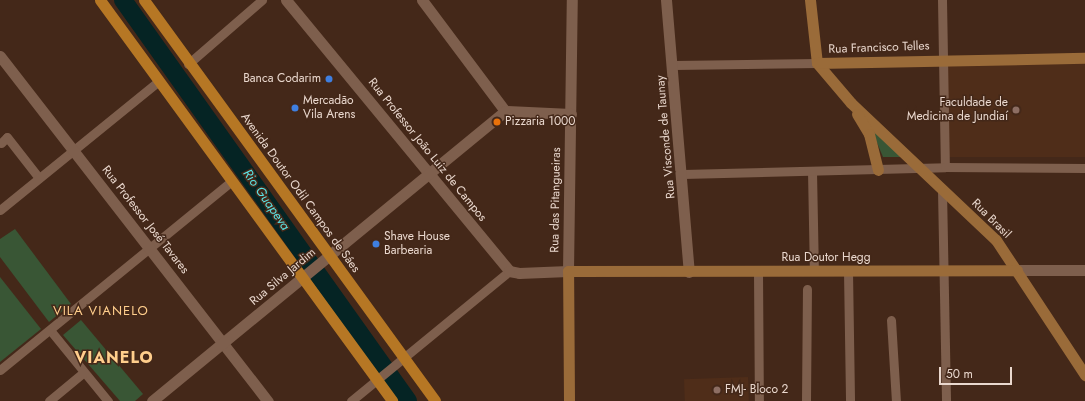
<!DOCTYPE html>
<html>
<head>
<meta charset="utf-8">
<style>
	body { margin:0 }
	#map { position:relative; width:1085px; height:401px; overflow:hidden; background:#442819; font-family:Jost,sans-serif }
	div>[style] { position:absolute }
	.built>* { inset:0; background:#4f2d19; transform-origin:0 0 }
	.green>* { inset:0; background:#395635 }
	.river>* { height:18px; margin:-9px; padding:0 9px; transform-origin:9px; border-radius:9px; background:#052424 }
	.minor>* { height:9px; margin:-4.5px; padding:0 4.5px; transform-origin:4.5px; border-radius:4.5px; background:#7e5f4d }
	.tertiary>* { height:11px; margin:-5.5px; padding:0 5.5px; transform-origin:5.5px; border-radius:5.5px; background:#7e5f4d }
	.secondary>* { height:11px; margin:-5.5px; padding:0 5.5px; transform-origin:5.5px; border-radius:5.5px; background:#9a6b39 }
	.primary>* { height:11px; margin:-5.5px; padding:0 5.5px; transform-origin:5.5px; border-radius:5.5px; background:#b67724 }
	.dots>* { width:11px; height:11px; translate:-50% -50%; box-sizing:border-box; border:2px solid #442819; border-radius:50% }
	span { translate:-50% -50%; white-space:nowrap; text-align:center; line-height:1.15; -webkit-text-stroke:3px #442819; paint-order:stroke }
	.street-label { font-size:12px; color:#ead8ce }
	.poi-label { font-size:12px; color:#ead8ce }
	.right { translate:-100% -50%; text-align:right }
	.left { translate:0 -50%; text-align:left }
	.water-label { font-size:13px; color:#5ae4e6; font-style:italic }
	.neighbourhood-label { font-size:13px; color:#ffce8c; letter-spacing:1px }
	.district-label { font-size:16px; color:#ffce8c; font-weight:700; letter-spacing:1px }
	.scale { position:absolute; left:939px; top:367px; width:73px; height:18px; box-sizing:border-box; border:2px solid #ead8ce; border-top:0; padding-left:5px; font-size:12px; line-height:14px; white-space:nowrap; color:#ead8ce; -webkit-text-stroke:3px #442819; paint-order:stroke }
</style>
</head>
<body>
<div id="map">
	<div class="built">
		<div style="left:948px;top:62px;width:137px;height:95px"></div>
		<div style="left:748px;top:377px;width:24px;height:64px;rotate:88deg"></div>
	</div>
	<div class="green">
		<div style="clip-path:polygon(870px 126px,904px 157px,883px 157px)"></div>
		<div style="clip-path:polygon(15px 229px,71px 304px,49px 322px,0 257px,0 239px)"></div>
		<div style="clip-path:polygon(0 277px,41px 329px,0 362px)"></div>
		<div style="clip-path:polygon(81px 320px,143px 394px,135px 401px,120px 401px,63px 335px)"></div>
	</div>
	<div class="river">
		<div style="left:123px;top:0;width:492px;rotate:54.6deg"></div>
	</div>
	<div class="minor">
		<div style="left:942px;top:0;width:167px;rotate:89deg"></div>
		<div style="left:188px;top:64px;width:98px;rotate:-40.9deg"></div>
		<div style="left:674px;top:65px;width:143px;rotate:-0.8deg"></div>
		<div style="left:1px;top:143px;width:8px;rotate:-45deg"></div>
		<div style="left:7px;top:137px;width:52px;rotate:52deg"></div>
		<div style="left:812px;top:171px;width:100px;rotate:88.9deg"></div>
		<div style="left:683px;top:174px;width:262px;rotate:-1.5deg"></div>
		<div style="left:945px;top:167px;width:140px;rotate:0.4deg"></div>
		<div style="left:942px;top:190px;width:211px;rotate:88.9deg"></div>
		<div style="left:0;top:210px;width:205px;rotate:-39.1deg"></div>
		<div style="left:848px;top:271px;width:130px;rotate:89.1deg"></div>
		<div style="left:758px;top:272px;width:129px;rotate:89.6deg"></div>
		<div style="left:891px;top:320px;width:81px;rotate:86.5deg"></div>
		<div style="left:50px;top:330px;width:92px;rotate:50.8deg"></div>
		<div style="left:0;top:370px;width:299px;rotate:-39.2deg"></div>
		<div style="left:49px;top:401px;width:45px;rotate:-39.6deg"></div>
		<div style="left:351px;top:401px;width:205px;rotate:-39.4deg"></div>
		<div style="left:806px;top:401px;width:112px;rotate:-89.5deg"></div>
	</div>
	<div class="tertiary">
		<div style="left:286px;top:0;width:351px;rotate:50.5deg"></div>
		<div style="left:509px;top:271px;width:10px;rotate:11deg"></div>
		<div style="left:519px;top:273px;width:49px;rotate:-2.3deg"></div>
		<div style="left:568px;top:271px;width:271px;rotate:-89.2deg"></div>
		<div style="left:422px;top:0;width:139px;rotate:53.2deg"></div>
		<div style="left:666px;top:0;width:273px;rotate:85.2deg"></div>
		<div style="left:0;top:56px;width:437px;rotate:52.2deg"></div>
		<div style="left:505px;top:111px;width:66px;rotate:2.6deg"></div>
		<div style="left:1017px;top:270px;width:68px"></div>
		<div style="left:152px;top:401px;width:457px;rotate:-39.4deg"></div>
	</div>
	<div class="secondary">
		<div style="left:810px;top:0;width:63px;rotate:83.7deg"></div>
		<div style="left:817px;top:63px;width:52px;rotate:49.6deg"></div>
		<div style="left:851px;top:103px;width:199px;rotate:43.4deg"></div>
		<div style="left:996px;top:240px;width:162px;rotate:56.6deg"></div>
		<div style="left:817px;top:63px;width:268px;rotate:-1.1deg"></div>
		<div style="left:857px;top:114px;width:23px;rotate:59deg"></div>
		<div style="left:869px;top:134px;width:37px;rotate:76deg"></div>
		<div style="left:569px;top:401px;width:130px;rotate:-90.4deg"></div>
		<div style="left:568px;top:271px;width:449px;rotate:-0.1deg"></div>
	</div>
	<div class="primary">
		<div style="left:100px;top:0;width:496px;rotate:53.9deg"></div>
		<div style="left:144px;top:0;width:495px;rotate:54deg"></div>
	</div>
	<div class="dots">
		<div style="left:329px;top:79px;background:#3f7fe0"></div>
		<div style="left:295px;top:108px;background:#3f7fe0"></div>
		<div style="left:1016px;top:110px;background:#8d6e63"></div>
		<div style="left:497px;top:122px;background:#e8710a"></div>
		<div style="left:376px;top:244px;background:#3f7fe0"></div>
		<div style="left:717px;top:390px;background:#8d6e63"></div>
	</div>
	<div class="street-label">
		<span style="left:879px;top:48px;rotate:-2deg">Rua Francisco Telles</span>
		<span style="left:666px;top:137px;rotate:-95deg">Rua Visconde de Taunay</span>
		<span style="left:427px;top:150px;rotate:51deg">Rua Professor João Luiz de Campos</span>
		<span style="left:300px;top:193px;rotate:54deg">Avenida Doutor Odil Campos de Sáes</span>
		<span style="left:556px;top:200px;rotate:-89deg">Rua das Pitangueiras</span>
		<span style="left:991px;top:219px;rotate:45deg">Rua Brasil</span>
		<span style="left:145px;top:220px;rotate:52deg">Rua Professor José Tavares</span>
		<span style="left:826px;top:258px">Rua Doutor Hegg</span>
		<span style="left:283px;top:277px;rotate:-40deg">Rua Silva Jardim</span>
	</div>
	<div class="poi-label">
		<span class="right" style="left:321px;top:79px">Banca Codarim</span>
		<span class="left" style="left:303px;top:108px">Mercadão<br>Vila Arens</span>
		<span class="right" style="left:1008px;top:110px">Faculdade de<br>Medicina de Jundiaí</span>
		<span class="left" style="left:505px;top:122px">Pizzaria 1000</span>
		<span class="left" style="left:384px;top:244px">Shave House<br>Barbearia</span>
		<span class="left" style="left:725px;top:390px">FMJ- Bloco 2</span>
	</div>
	<div class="water-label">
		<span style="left:266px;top:200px;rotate:55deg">Rio Guapeva</span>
	</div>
	<div class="neighbourhood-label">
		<span style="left:101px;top:311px">VILA VIANELO</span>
	</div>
	<div class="district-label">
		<span style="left:114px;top:358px">VIANELO</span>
	</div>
	<div class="scale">50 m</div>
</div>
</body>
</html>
